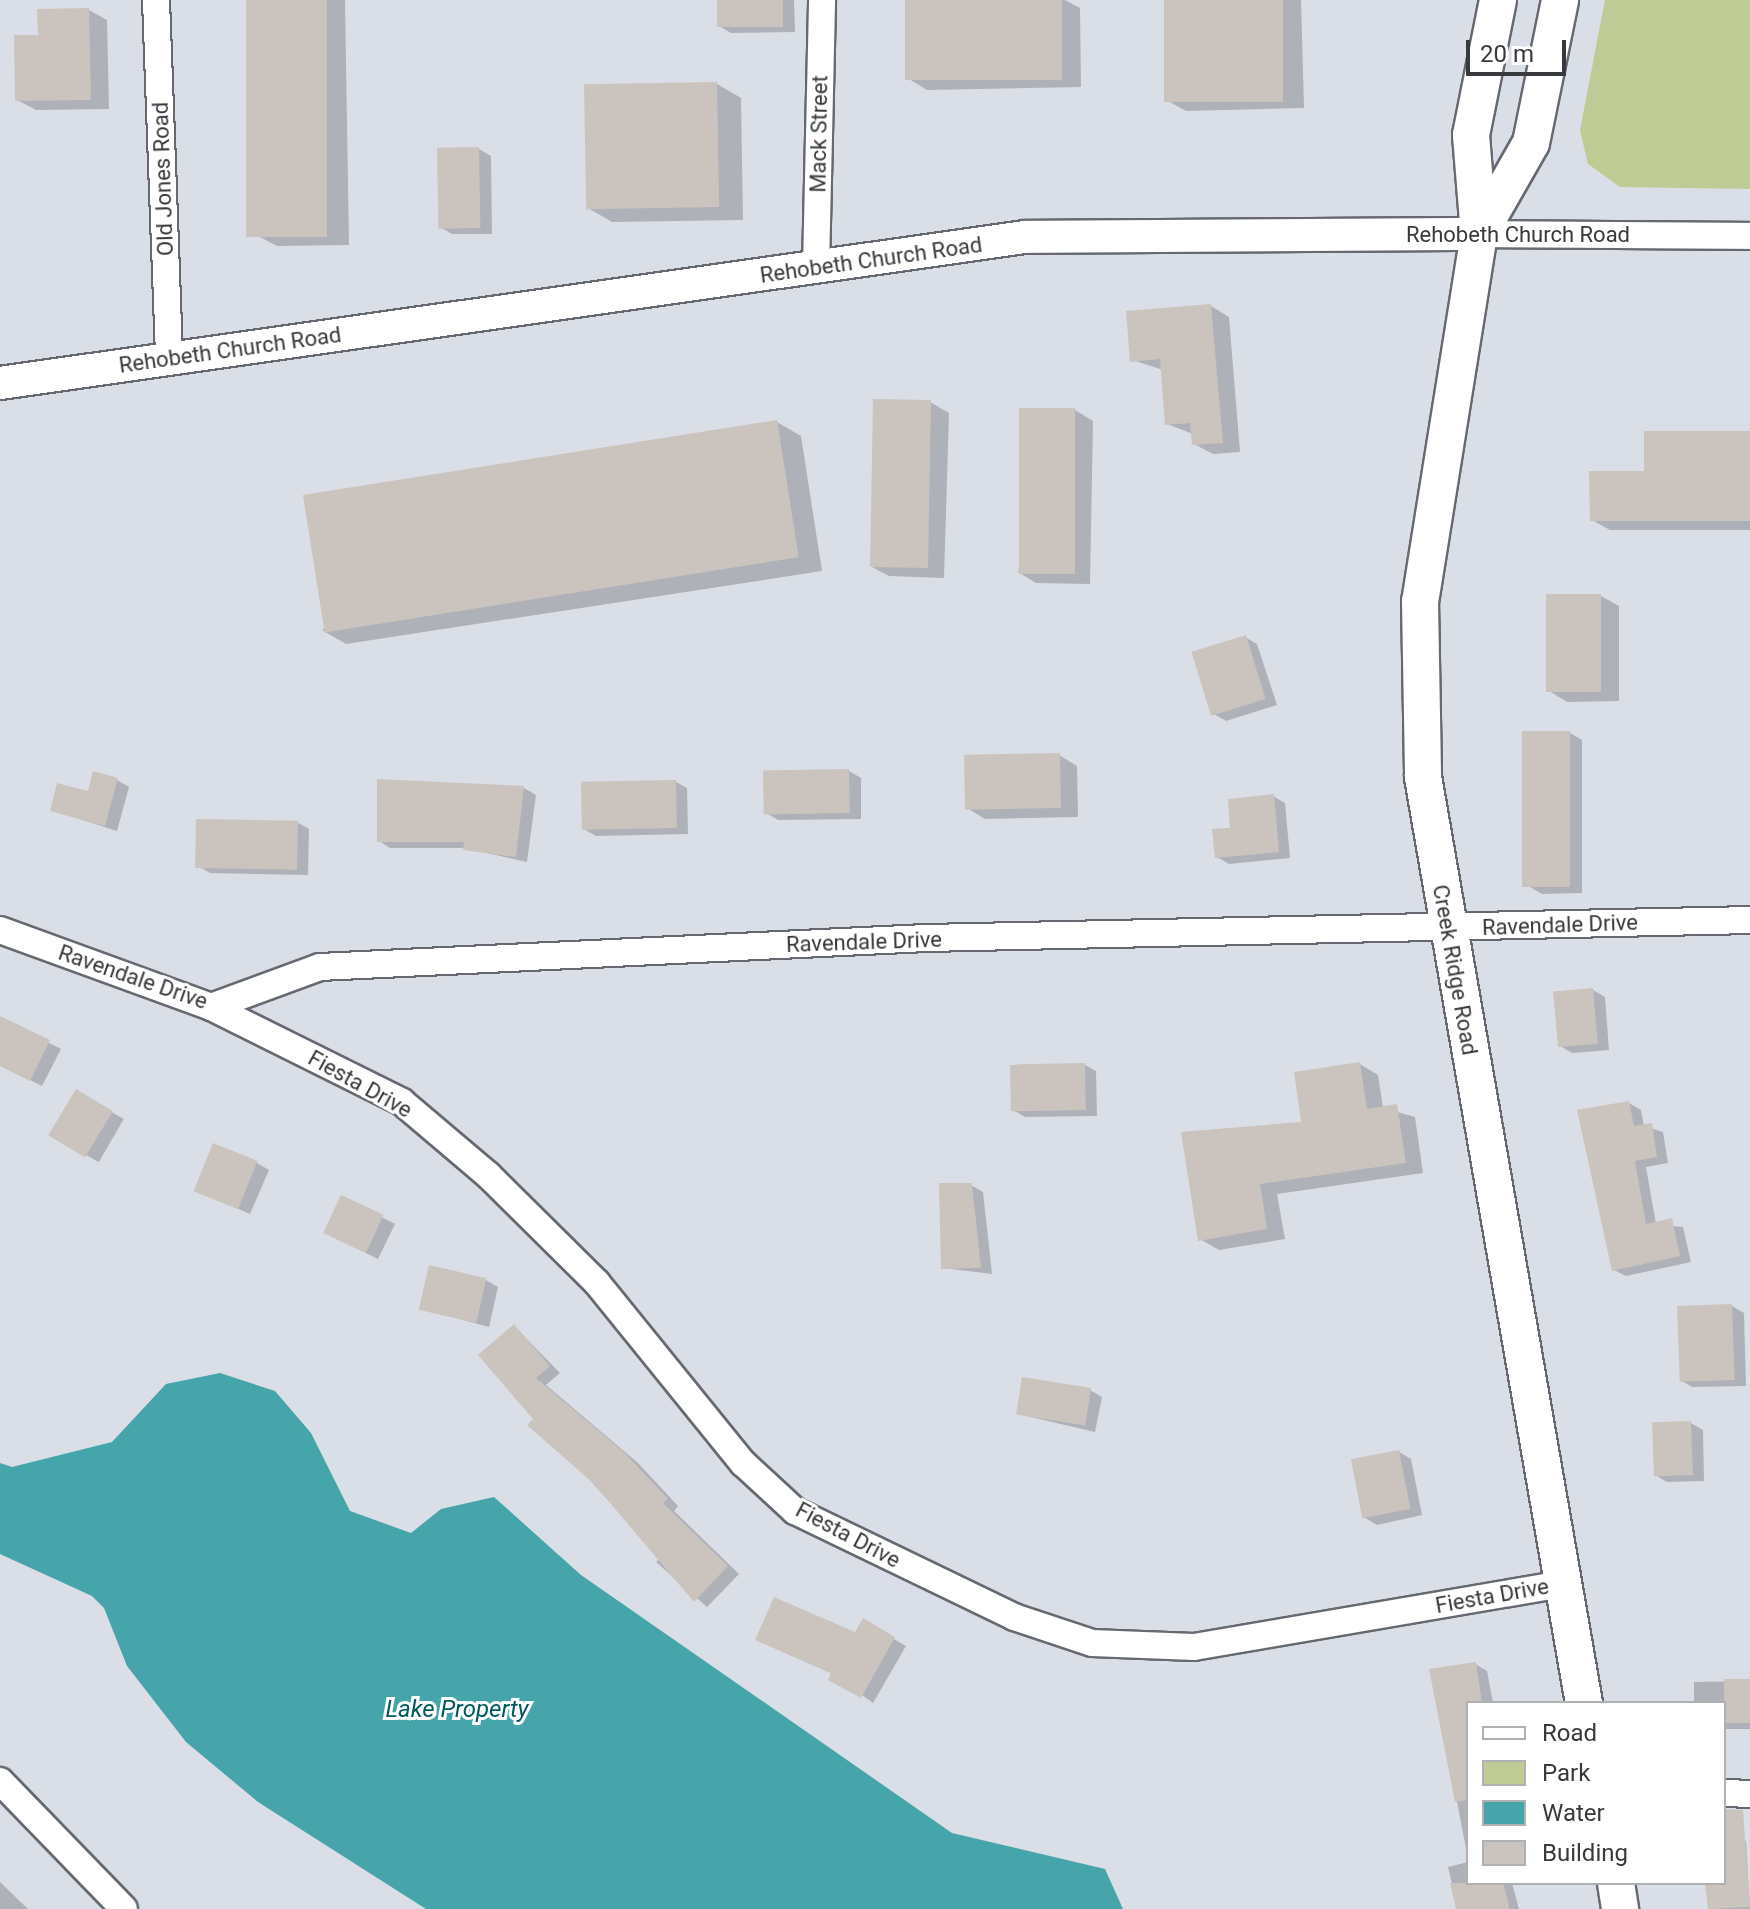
<!DOCTYPE html>
<html>
<head>
<meta charset="utf-8">
<style>
	body { margin:0 }
	#map { position:relative; width:1750px; height:1909px; overflow:hidden; background:#dadee6; font-family:Roboto,sans-serif }
	div>[style] { position:absolute }
	.green>* { inset:0; background:#bfcb95 }
	.water>* { inset:0; background:#45a5aa }
	.shadow>* { inset:0; background:#0003; transform-origin:0 0 }
	.building>* { inset:0; background:#cbc3bd; transform-origin:0 0 }
	.roads { filter:drop-shadow(2px 0 #666970) drop-shadow(-2px 0 #666970) drop-shadow(0 2px #666970) drop-shadow(0 -2px #666970) }
	.minor>* { height:26px; margin:-13px; padding:0 13px; transform-origin:13px; border-radius:13px; background:#fff }
	.tertiary>* { height:32px; margin:-16px; padding:0 16px; transform-origin:16px; border-radius:16px; background:#fff }
	.secondary>* { height:36px; margin:-18px; padding:0 18px; transform-origin:18px; border-radius:18px; background:#fff }
	span { translate:-50% -50%; white-space:nowrap; text-align:center; line-height:1.15; -webkit-text-stroke:6px #fff; paint-order:stroke }
	.street-label { font-size:22px; color:#38393d }
	.water-label { font-size:24px; color:#00595d; font-style:italic }
	.legend { position:absolute; left:1466px; top:1701px; width:260px; height:184px; box-sizing:border-box; background:#fff; border:2px solid #afb0b1; margin:0; padding:10px 14px; list-style:none; font-size:24px; color:#38393d }
	.legend li { display:flex; align-items:center; gap:16px; height:40px }
	.legend b { width:40px; border:2px solid #afb0b1 }
	.scale { position:absolute; left:1466px; top:40px; width:100px; height:36px; box-sizing:border-box; border:4px solid #38393d; border-top:0; padding-left:10px; font-size:24px; line-height:28px; white-space:nowrap; color:#38393d; -webkit-text-stroke:6px #fff; paint-order:stroke }
</style>
</head>
<body>
<div id="map">
	<div class="green">
		<div style="clip-path:polygon(1605px 0,1750px 0,1750px 189px,1620px 187px,1588px 164px,1580px 130px)"></div>
	</div>
	<div class="water">
		<div style="clip-path:polygon(220px 1373px,275px 1391px,311px 1433px,350px 1511px,411px 1533px,441px 1509px,494px 1497px,581px 1575px,952px 1833px,1105px 1869px,1123px 1909px,426px 1909px,258px 1802px,186px 1742px,127px 1666px,104px 1608px,92px 1596px,0 1554px,0 1463px,12px 1467px,112px 1442px,166px 1384px)"></div>
	</div>
	<div class="shadow">
		<div style="clip-path:polygon(249px 0,345px 0,349px 245px,277px 246px,258px 236px)"></div>
		<div style="clip-path:polygon(719px 0,794px 0,795px 32px,731px 33px,719px 26px)"></div>
		<div style="clip-path:polygon(938px 0,1065px 0,1080px 8px,1081px 87px,927px 90px,909px 79px)"></div>
		<div style="clip-path:polygon(1166px 0,1301px 0,1304px 108px,1186px 111px,1168px 101px)"></div>
		<div style="clip-path:polygon(89px 10px,107px 20px,109px 109px,36px 110px,17px 100px,40px 37px)"></div>
		<div style="clip-path:polygon(717px 84px,741px 98px,743px 220px,612px 222px,588px 208px)"></div>
		<div style="clip-path:polygon(479px 149px,491px 156px,492px 234px,452px 234px,440px 227px)"></div>
		<div style="clip-path:polygon(1211px 306px,1229px 317px,1240px 452px,1213px 454px,1194px 444px,1193px 434px,1167px 424px,1163px 370px,1132px 360px)"></div>
		<div style="clip-path:polygon(930px 402px,949px 413px,944px 578px,889px 576px,870px 566px)"></div>
		<div style="clip-path:polygon(1075px 410px,1093px 421px,1090px 584px,1036px 583px,1018px 572px)"></div>
		<div style="clip-path:polygon(777px 422px,801px 436px,822px 571px,346px 644px,322px 630px)"></div>
		<div style="clip-path:polygon(1750px 433px,1750px 530px,1610px 530px,1592px 520px,1646px 473px)"></div>
		<div style="clip-path:polygon(1601px 596px,1619px 606px,1619px 701px,1567px 702px,1549px 691px)"></div>
		<div style="clip-path:polygon(1245px 637px,1257px 644px,1277px 705px,1226px 721px,1214px 714px)"></div>
		<div style="clip-path:polygon(1570px 733px,1582px 740px,1582px 893px,1542px 894px,1530px 887px)"></div>
		<div style="clip-path:polygon(1059px 755px,1077px 766px,1078px 817px,985px 819px,967px 808px)"></div>
		<div style="clip-path:polygon(849px 771px,861px 778px,861px 819px,778px 820px,766px 813px)"></div>
		<div style="clip-path:polygon(117px 780px,129px 787px,117px 831px,52px 810px)"></div>
		<div style="clip-path:polygon(379px 781px,524px 788px,536px 795px,527px 862px,465px 848px,390px 848px,379px 841px)"></div>
		<div style="clip-path:polygon(676px 782px,687px 788px,688px 834px,596px 836px,584px 829px)"></div>
		<div style="clip-path:polygon(1273px 796px,1285px 803px,1290px 858px,1229px 864px,1217px 857px)"></div>
		<div style="clip-path:polygon(297px 822px,309px 829px,308px 875px,210px 873px,198px 866px)"></div>
		<div style="clip-path:polygon(1593px 990px,1605px 997px,1609px 1050px,1572px 1053px,1560px 1046px)"></div>
		<div style="clip-path:polygon(0 1018px,61px 1049px,42px 1086px,0 1065px)"></div>
		<div style="clip-path:polygon(1360px 1064px,1378px 1075px,1383px 1108px,1415px 1117px,1423px 1173px,1277px 1194px,1285px 1239px,1219px 1250px,1200px 1239px)"></div>
		<div style="clip-path:polygon(1085px 1065px,1096px 1071px,1097px 1116px,1025px 1117px,1013px 1110px)"></div>
		<div style="left:77px;top:1092px;width:54px;height:50px;rotate:30deg"></div>
		<div style="clip-path:polygon(1629px 1103px,1641px 1110px,1644px 1126px,1663px 1132px,1668px 1163px,1646px 1167px,1656px 1224px,1683px 1227px,1691px 1262px,1626px 1276px,1614px 1270px)"></div>
		<div style="clip-path:polygon(257px 1163px,269px 1170px,250px 1214px,195px 1190px)"></div>
		<div style="clip-path:polygon(971px 1185px,983px 1192px,992px 1274px,943px 1268px)"></div>
		<div style="clip-path:polygon(342px 1197px,395px 1224px,378px 1259px,337px 1239px)"></div>
		<div style="clip-path:polygon(486px 1280px,498px 1287px,489px 1327px,422px 1309px)"></div>
		<div style="clip-path:polygon(1732px 1306px,1744px 1313px,1746px 1386px,1692px 1387px,1680px 1380px)"></div>
		<div style="clip-path:polygon(514px 1326px,560px 1373px,546px 1385px,638px 1463px,678px 1506px,674px 1511px,739px 1574px,707px 1607px,656px 1562px,660px 1558px,535px 1419px)"></div>
		<div style="clip-path:polygon(1090px 1390px,1102px 1397px,1095px 1432px,1018px 1414px)"></div>
		<div style="clip-path:polygon(1691px 1423px,1703px 1430px,1704px 1481px,1667px 1482px,1655px 1475px)"></div>
		<div style="clip-path:polygon(1399px 1452px,1411px 1459px,1422px 1515px,1377px 1525px,1365px 1518px)"></div>
		<div style="clip-path:polygon(863px 1621px,906px 1646px,873px 1703px,833px 1674px,770px 1646px,856px 1634px)"></div>
		<div style="clip-path:polygon(1475px 1664px,1487px 1671px,1493px 1703px,1468px 1703px,1468px 1859px,1432px 1671px)"></div>
		<div style="clip-path:polygon(1750px 1681px,1750px 1729px,1724px 1729px,1724px 1703px,1694px 1703px,1694px 1682px)"></div>
		<div style="clip-path:polygon(1746px 1841px,1750px 1909px,1711px 1909px,1707px 1883px,1724px 1883px,1724px 1844px)"></div>
		<div style="clip-path:polygon(1468px 1862px,1468px 1883px,1512px 1883px,1519px 1909px,1458px 1909px,1448px 1867px)"></div>
		<div style="clip-path:polygon(0 1882px,28px 1909px,0 1909px)"></div>
	</div>
	<div class="building">
		<div style="left:246px;top:0;width:81px;height:237px"></div>
		<div style="left:717px;top:0;width:66px;height:27px"></div>
		<div style="left:905px;top:0;width:157px;height:80px"></div>
		<div style="left:1164px;top:0;width:119px;height:102px"></div>
		<div style="clip-path:polygon(89px 8px,91px 100px,15px 101px,14px 35px,38px 35px,37px 9px)"></div>
		<div style="left:717px;top:82px;width:125px;height:133px;rotate:89deg"></div>
		<div style="left:479px;top:147px;width:81px;height:42px;rotate:89deg"></div>
		<div style="clip-path:polygon(1211px 304px,1223px 443px,1192px 445px,1190px 423px,1165px 425px,1160px 359px,1130px 362px,1126px 311px)"></div>
		<div style="left:873px;top:399px;width:58px;height:168px;rotate:1deg"></div>
		<div style="left:1019px;top:408px;width:56px;height:166px"></div>
		<div style="left:777px;top:420px;width:139px;height:480px;rotate:81deg"></div>
		<div style="clip-path:polygon(1644px 431px,1750px 431px,1750px 521px,1590px 521px,1589px 471px,1644px 471px)"></div>
		<div style="left:1546px;top:594px;width:55px;height:98px"></div>
		<div style="left:1246px;top:635px;width:67px;height:57px;rotate:73deg"></div>
		<div style="left:1570px;top:731px;width:156px;height:48px;rotate:90deg"></div>
		<div style="left:1060px;top:753px;width:55px;height:96px;rotate:89deg"></div>
		<div style="left:849px;top:769px;width:44px;height:86px;rotate:89deg"></div>
		<div style="clip-path:polygon(93px 771px,118px 778px,105px 826px,50px 811px,57px 783px,88px 791px)"></div>
		<div style="clip-path:polygon(377px 779px,524px 786px,516px 857px,463px 850px,464px 842px,377px 842px)"></div>
		<div style="left:676px;top:780px;width:48px;height:95px;rotate:89deg"></div>
		<div style="clip-path:polygon(1274px 794px,1279px 852px,1215px 858px,1212px 829px,1230px 828px,1228px 799px)"></div>
		<div style="left:196px;top:819px;width:102px;height:49px;rotate:1deg"></div>
		<div style="left:1593px;top:988px;width:56px;height:40px;rotate:85deg"></div>
		<div style="clip-path:polygon(0 1016px,50px 1040px,30px 1081px,0 1066px)"></div>
		<div style="clip-path:polygon(1360px 1062px,1367px 1109px,1397px 1104px,1406px 1163px,1260px 1184px,1267px 1229px,1198px 1241px,1181px 1132px,1301px 1122px,1294px 1072px)"></div>
		<div style="left:1085px;top:1063px;width:47px;height:75px;rotate:89deg"></div>
		<div style="left:76px;top:1089px;width:43px;height:54px;rotate:31deg"></div>
		<div style="clip-path:polygon(1629px 1101px,1634px 1126px,1652px 1123px,1657px 1157px,1635px 1161px,1646px 1224px,1672px 1218px,1680px 1256px,1612px 1271px,1577px 1110px)"></div>
		<div style="left:213px;top:1143px;width:48px;height:52px;rotate:22deg"></div>
		<div style="clip-path:polygon(939px 1183px,972px 1183px,981px 1268px,941px 1269px)"></div>
		<div style="left:341px;top:1195px;width:47px;height:42px;rotate:25deg"></div>
		<div style="left:429px;top:1265px;width:59px;height:46px;rotate:13deg"></div>
		<div style="left:1732px;top:1304px;width:76px;height:55px;rotate:88deg"></div>
		<div style="clip-path:polygon(514px 1324px,550px 1366px,536px 1378px,626px 1454px,668px 1499px,663px 1503px,728px 1566px,694px 1602px,594px 1484px,527px 1425px,533px 1419px,478px 1355px)"></div>
		<div style="left:1022px;top:1377px;width:70px;height:38px;rotate:9deg"></div>
		<div style="left:1691px;top:1421px;width:54px;height:39px;rotate:88deg"></div>
		<div style="left:1399px;top:1450px;width:60px;height:49px;rotate:79deg"></div>
		<div style="clip-path:polygon(774px 1597px,855px 1632px,863px 1618px,895px 1637px,861px 1698px,828px 1680px,831px 1673px,755px 1640px)"></div>
		<div style="clip-path:polygon(1476px 1662px,1482px 1703px,1468px 1703px,1468px 1800px,1455px 1802px,1429px 1669px)"></div>
		<div style="left:1724px;top:1679px;width:26px;height:44px"></div>
		<div style="clip-path:polygon(1724px 1809px,1743px 1810px,1750px 1907px,1708px 1909px,1705px 1883px,1724px 1883px)"></div>
		<div style="clip-path:polygon(1450px 1883px,1503px 1883px,1510px 1909px,1456px 1909px)"></div>
	</div>
	<div class="roads">
		<div class="minor">
			<div style="left:156px;top:0;width:359px;rotate:87.9deg"></div>
			<div style="left:1479px;top:234px;width:271px;rotate:0.4deg"></div>
			<div style="left:816px;top:268px;width:268px;rotate:-88.7deg"></div>
			<div style="left:0;top:930px;width:225px;rotate:20deg"></div>
			<div style="left:211px;top:1007px;width:116px;rotate:-20.2deg"></div>
			<div style="left:320px;top:967px;width:608px;rotate:-2.74deg"></div>
			<div style="left:927px;top:938px;width:823px;rotate:-1.25deg"></div>
			<div style="left:211px;top:1007px;width:213px;rotate:26.4deg"></div>
			<div style="left:402px;top:1102px;width:113px;rotate:40.3deg"></div>
			<div style="left:488px;top:1175px;width:153px;rotate:44.7deg"></div>
			<div style="left:597px;top:1283px;width:232px;rotate:51deg"></div>
			<div style="left:743px;top:1463px;width:71px;rotate:42.7deg"></div>
			<div style="left:795px;top:1511px;width:243px;rotate:25.8deg"></div>
			<div style="left:1014px;top:1617px;width:82px;rotate:18.4deg"></div>
			<div style="left:1092px;top:1643px;width:102px;rotate:2.2deg"></div>
			<div style="left:1194px;top:1647px;width:374px;rotate:-9.7deg"></div>
			<div style="left:0;top:1781px;width:178px;rotate:45.9deg"></div>
			<div style="left:1724px;top:1793px;width:26px;rotate:2deg"></div>
		</div>
		<div class="tertiary">
			<div style="left:0;top:383px;width:1035px;rotate:-8.11deg"></div>
			<div style="left:1025px;top:237px;width:454px;rotate:-0.4deg"></div>
		</div>
		<div class="secondary">
			<div style="left:1498px;top:0;width:138px;rotate:101.3deg"></div>
			<div style="left:1471px;top:135px;width:99px;rotate:85.4deg"></div>
			<div style="left:1479px;top:234px;width:372px;rotate:99.1deg"></div>
			<div style="left:1420px;top:601px;width:176px;rotate:89deg"></div>
			<div style="left:1423px;top:777px;width:940px;rotate:80.14deg"></div>
			<div style="left:1479px;top:234px;width:105px;rotate:-60.3deg"></div>
			<div style="left:1531px;top:143px;width:146px;rotate:-78.5deg"></div>
			<div style="left:1616px;top:1883px;width:26px;rotate:81deg"></div>
		</div>
	</div>
	<div class="street-label">
		<span style="left:819px;top:134px;rotate:-89deg">Mack Street</span>
		<span style="left:163px;top:179px;rotate:-92deg">Old Jones Road</span>
		<span style="left:1518px;top:235px">Rehobeth Church Road</span>
		<span style="left:871px;top:260px;rotate:-8deg">Rehobeth Church Road</span>
		<span style="left:230px;top:350px;rotate:-8deg">Rehobeth Church Road</span>
		<span style="left:1560px;top:925px;rotate:-2deg">Ravendale Drive</span>
		<span style="left:864px;top:942px;rotate:-2deg">Ravendale Drive</span>
		<span style="left:1455px;top:970px;rotate:80deg">Creek Ridge Road</span>
		<span style="left:133px;top:977px;rotate:19deg">Ravendale Drive</span>
		<span style="left:360px;top:1084px;rotate:29deg">Fiesta Drive</span>
		<span style="left:848px;top:1535px;rotate:28deg">Fiesta Drive</span>
		<span style="left:1492px;top:1596px;rotate:-10deg">Fiesta Drive</span>
	</div>
	<div class="water-label">
		<span style="left:457px;top:1710px">Lake Property</span>
	</div>
	<ul class="legend">
	<li><b style="height:10px;background:#fff"></b>Road</li>
	<li><b style="height:22px;background:#bfcb95"></b>Park</li>
	<li><b style="height:22px;background:#45a5aa"></b>Water</li>
	<li><b style="height:22px;background:#cbc3bd"></b>Building</li>
	</ul>
	<div class="scale">20 m</div>
</div>
</body>
</html>
